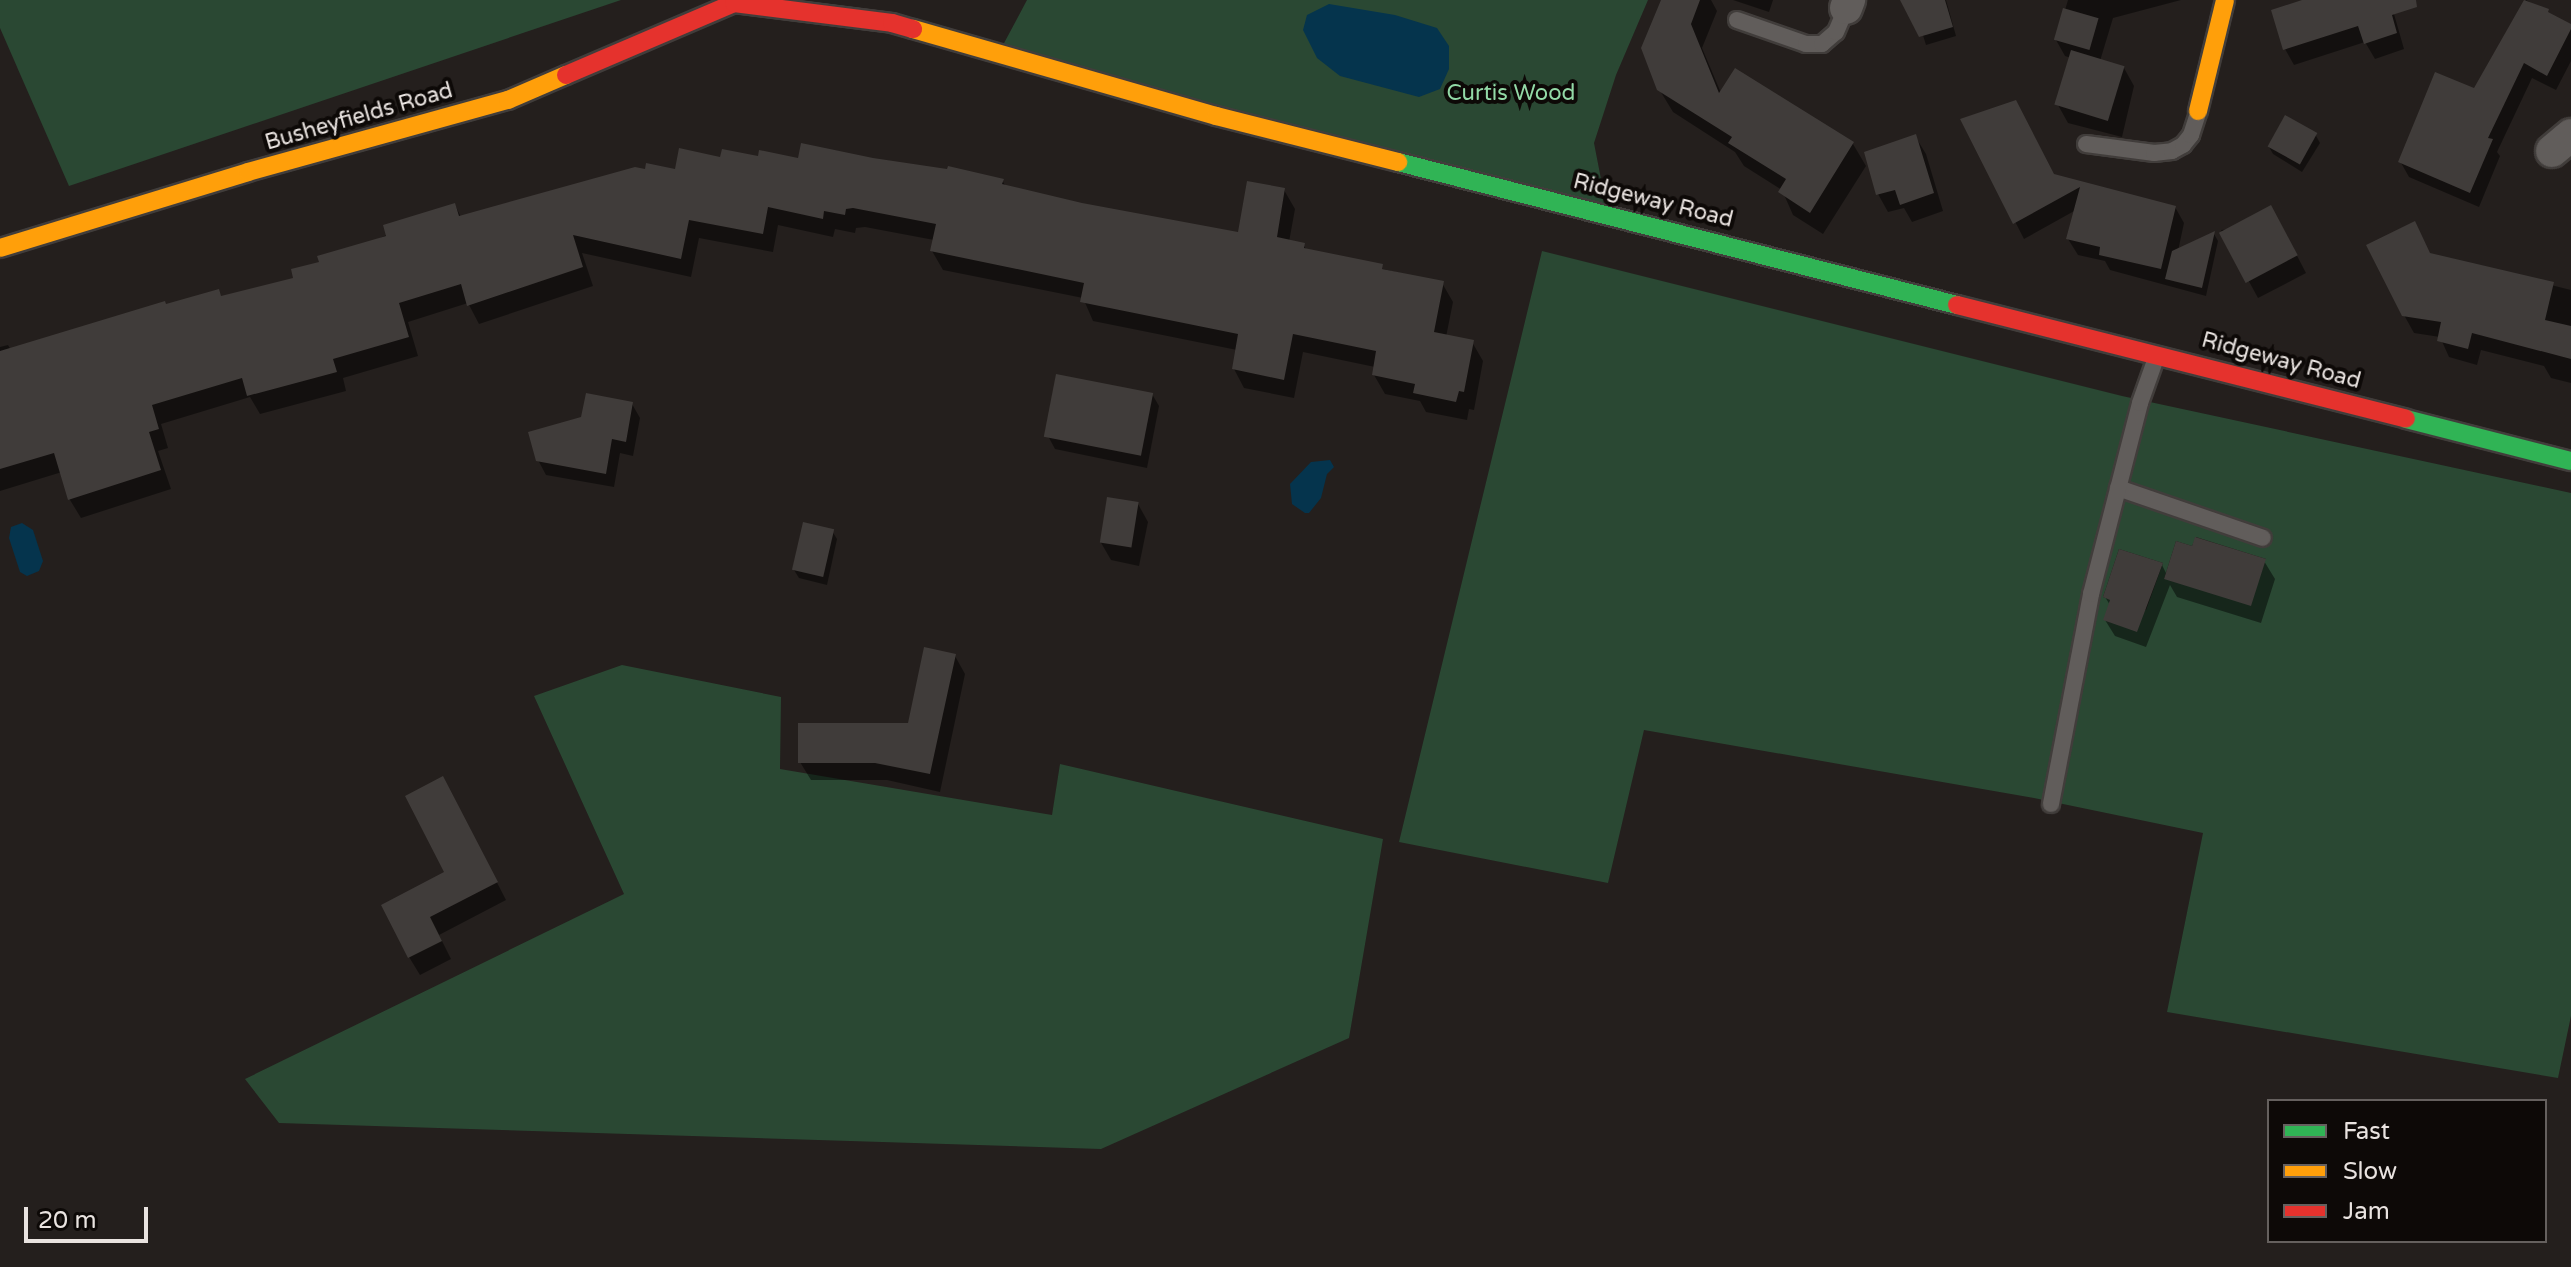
<!DOCTYPE html>
<html>
<head>
<meta charset="utf-8">
<style>
	body { margin:0 }
	#map { position:relative; width:2571px; height:1267px; overflow:hidden; background:#241f1d; font-family:"Varela Round",sans-serif }
	div>[style] { position:absolute }
	.green>* { inset:0; background:#2a4833 }
	.water>* { inset:0; background:#05344d }
	.shadow>* { inset:0; background:#0007 }
	.building>* { inset:0; background:#403c3a; transform-origin:0 0 }
	.roads { filter:drop-shadow(2px 0 #413d3b) drop-shadow(-2px 0 #413d3b) drop-shadow(0 2px #413d3b) drop-shadow(0 -2px #413d3b) }
	.lane>* { height:16px; margin:-8px; padding:0 8px; transform-origin:8px; border-radius:8px; background:#615d5b }
	.street>* { height:32px; margin:-16px; padding:0 16px; transform-origin:16px; border-radius:16px; background:#615d5b }
	.fast>* { height:18px; margin:-9px; padding:0 9px; transform-origin:9px; border-radius:9px; background:#30b455 }
	.slow>* { height:18px; margin:-9px; padding:0 9px; transform-origin:9px; border-radius:9px; background:#ff9f0a }
	.jam>* { height:18px; margin:-9px; padding:0 9px; transform-origin:9px; border-radius:9px; background:#e5322d }
	span { translate:-50% -50%; white-space:nowrap; text-align:center; line-height:1.15; -webkit-text-stroke:8px #0d0907; paint-order:stroke }
	.park-label { font-size:22px; color:#93daa7 }
	.street-label { font-size:22px; color:#e9e3e0 }
	.legend { position:absolute; left:2267px; top:1099px; width:280px; height:144px; box-sizing:border-box; background:#0d0907; border:2px solid #65605e; margin:0; padding:10px 14px; list-style:none; font-size:24px; color:#e9e3e0 }
	.legend li { display:flex; align-items:center; gap:16px; height:40px }
	.legend b { width:40px; border:2px solid #65605e }
	.scale { position:absolute; left:24px; top:1207px; width:124px; height:36px; box-sizing:border-box; border:4px solid #e9e3e0; border-top:0; padding-left:10px; font-size:24px; line-height:28px; white-space:nowrap; color:#e9e3e0; -webkit-text-stroke:6px #0d0907; paint-order:stroke }
</style>
</head>
<body>
<div id="map">
	<div class="green">
		<div style="clip-path:polygon(0 0,621px 0,69px 186px,0 28px)"></div>
		<div style="clip-path:polygon(1027px 0,1648px 0,1616px 75px,1594px 143px,1608px 215px,1003px 45px)"></div>
		<div style="clip-path:polygon(evenodd,1542px 251px,2122px 396px,2571px 493px,2571px 1016px,2558px 1078px,2167px 1012px,2203px 833px,2034px 798px,1644px 730px,1608px 883px,1399px 842px,1542px 251px,2196px 537px,2266px 559px,2164px 579px,2176px 541px,2192px 546px,2196px 537px,1542px 251px,2119px 549px,2163px 563px,2146px 610px,2103px 597px,2119px 549px)"></div>
		<div style="clip-path:polygon(622px 665px,781px 697px,780px 769px,1052px 815px,1060px 764px,1383px 839px,1349px 1038px,1101px 1149px,279px 1123px,245px 1079px,624px 894px,534px 696px)"></div>
	</div>
	<div class="water">
		<div style="clip-path:polygon(1329px 4px,1395px 15px,1437px 28px,1449px 46px,1449px 69px,1440px 89px,1419px 97px,1340px 76px,1317px 58px,1303px 30px,1307px 15px)"></div>
		<div style="clip-path:polygon(1330px 460px,1334px 467px,1327px 474px,1321px 498px,1309px 513px,1305px 513px,1292px 504px,1290px 484px,1311px 462px)"></div>
		<div style="clip-path:polygon(22px 523px,33px 530px,43px 561px,39px 571px,27px 576px,20px 572px,9px 538px,11px 527px)"></div>
	</div>
	<div class="shadow">
		<div style="clip-path:polygon(1663px 0,1711px 0,1717px 11px,1702px 48px,1721px 93px,1853px 144px,1866px 166px,1823px 234px,1793px 215px,1782px 190px,1744px 166px,1735px 152px,1673px 112px,1659px 89px)"></div>
		<div style="clip-path:polygon(1733px 0,1773px 0,1769px 12px)"></div>
		<div style="clip-path:polygon(1912px 0,1946px 0,1956px 36px,1926px 45px)"></div>
		<div style="clip-path:polygon(2068px 0,2181px 0,2113px 18px,2100px 61px,2124px 68px,2134px 86px,2122px 137px,2068px 123px,2058px 105px,2071px 58px,2065px 56px,2056px 40px)"></div>
		<div style="clip-path:polygon(2309px 0,2390px 0,2404px 49px,2375px 59px,2365px 42px,2294px 65px,2285px 49px)"></div>
		<div style="clip-path:polygon(2526px 0,2571px 27px,2571px 61px,2556px 90px,2532px 78px,2497px 152px,2500px 156px,2479px 207px,2409px 177px,2400px 161px,2475px 91px)"></div>
		<div style="clip-path:polygon(1963px 120px,2054px 176px,2175px 207px,2184px 223px,2178px 251px,2214px 234px,2218px 241px,2206px 296px,2110px 270px,2105px 261px,2078px 255px,2068px 239px,2076px 210px,2024px 239px)"></div>
		<div style="clip-path:polygon(2315px 134px,2320px 143px,2302px 172px,2273px 154px,2268px 145px)"></div>
		<div style="clip-path:polygon(1915px 136px,1926px 154px,1943px 211px,1912px 222px,1904px 208px,1888px 212px,1878px 194px)"></div>
		<div style="clip-path:polygon(760px 159px,1002px 180px,1006px 187px,1081px 205px,1240px 235px,1284px 190px,1295px 209px,1289px 242px,1303px 244px,1307px 251px,1442px 283px,1453px 302px,1446px 337px,1472px 342px,1483px 361px,1474px 410px,1469px 409px,1467px 420px,1426px 412px,1420px 401px,1385px 394px,1374px 375px,1375px 367px,1303px 352px,1294px 398px,1244px 388px,1234px 369px,1237px 350px,1093px 321px,1083px 298px,943px 270px,932px 251px,934px 240px,865px 227px,856px 228px,855px 233px,835px 229px,833px 237px,778px 225px,773px 252px,699px 238px,691px 277px,582px 253px,593px 286px,479px 324px,468px 303px,408px 322px,418px 356px,343px 378px,346px 391px,260px 414px,250px 397px,161px 424px,168px 448px,158px 451px,171px 489px,81px 518px,70px 500px,62px 472px,0 491px,0 347px,8px 345px,11px 350px,166px 307px,222px 298px,296px 280px,321px 264px,455px 205px,461px 217px,722px 160px)"></div>
		<div style="clip-path:polygon(2281px 225px,2306px 273px,2258px 298px,2221px 230px)"></div>
		<div style="clip-path:polygon(2431px 255px,2571px 290px,2571px 383px,2551px 378px,2544px 366px,2481px 350px,2477px 365px,2449px 357px,2440px 337px,2414px 333px,2404px 315px)"></div>
		<div style="clip-path:polygon(1152px 394px,1159px 406px,1147px 468px,1055px 449px,1048px 436px)"></div>
		<div style="clip-path:polygon(632px 404px,640px 418px,633px 456px,620px 453px,614px 487px,546px 475px,538px 460px)"></div>
		<div style="clip-path:polygon(1138px 504px,1148px 522px,1139px 566px,1111px 560px,1100px 541px)"></div>
		<div style="clip-path:polygon(832px 531px,837px 539px,827px 585px,799px 578px,794px 570px)"></div>
		<div style="clip-path:polygon(2193px 548px,2264px 561px,2275px 579px,2261px 623px,2177px 597px,2170px 585px,2146px 647px,2115px 636px,2105px 620px,2110px 605px,2105px 597px,2162px 565px,2167px 575px)"></div>
		<div style="clip-path:polygon(955px 656px,965px 674px,940px 792px,887px 780px,811px 780px,800px 762px,910px 725px)"></div>
		<div style="clip-path:polygon(453px 797px,506px 900px,439px 935px,451px 959px,420px 975px,409px 957px,447px 873px)"></div>
	</div>
	<div class="building">
		<div style="clip-path:polygon(1661px 0,1700px 0,1691px 24px,1719px 93px,1735px 68px,1854px 142px,1810px 213px,1778px 192px,1786px 179px,1728px 143px,1732px 137px,1657px 90px,1641px 48px)"></div>
		<div style="clip-path:polygon(1900px 0,1945px 0,1953px 27px,1919px 37px)"></div>
		<div style="clip-path:polygon(2302px 0,2416px 0,2417px 7px,2392px 15px,2397px 33px,2364px 44px,2358px 26px,2283px 50px,2271px 10px)"></div>
		<div style="clip-path:polygon(2524px 0,2549px 9px,2548px 12px,2571px 24px,2571px 29px,2547px 76px,2524px 63px,2488px 138px,2493px 139px,2470px 193px,2398px 162px,2435px 72px,2474px 88px)"></div>
		<div style="left:2063px;top:8px;width:37px;height:33px;rotate:16deg"></div>
		<div style="left:2071px;top:50px;width:56px;height:57px;rotate:17deg"></div>
		<div style="clip-path:polygon(2016px 100px,2054px 174px,2176px 206px,2161px 269px,2099px 255px,2100px 247px,2066px 239px,2080px 187px,2013px 224px,1960px 119px)"></div>
		<div style="left:2285px;top:115px;width:37px;height:36px;rotate:29deg"></div>
		<div style="clip-path:polygon(1916px 134px,1934px 193px,1900px 205px,1895px 190px,1876px 195px,1864px 152px)"></div>
		<div style="clip-path:polygon(801px 143px,873px 158px,947px 169px,948px 166px,1004px 179px,1002px 184px,1082px 203px,1238px 232px,1247px 181px,1285px 188px,1277px 237px,1305px 243px,1304px 248px,1383px 264px,1382px 269px,1444px 281px,1434px 332px,1474px 340px,1464px 392px,1459px 391px,1456px 402px,1413px 393px,1415px 384px,1372px 375px,1376px 351px,1293px 334px,1284px 380px,1232px 369px,1238px 334px,1080px 302px,1084px 283px,930px 251px,936px 224px,853px 208px,846px 209px,845px 215px,824px 211px,823px 219px,768px 207px,763px 234px,689px 220px,681px 259px,573px 235px,583px 267px,467px 306px,461px 284px,399px 303px,409px 337px,333px 359px,337px 372px,247px 396px,242px 378px,152px 405px,159px 429px,149px 432px,161px 470px,68px 500px,54px 453px,0 469px,0 351px,165px 301px,166px 304px,219px 289px,221px 296px,293px 278px,291px 269px,319px 262px,317px 256px,386px 236px,383px 225px,455px 203px,459px 216px,635px 167px,645px 169px,646px 163px,675px 169px,679px 148px,720px 157px,722px 149px,758px 156px,759px 150px,798px 158px)"></div>
		<div style="left:2271px;top:205px;width:57px;height:59px;rotate:62deg"></div>
		<div style="clip-path:polygon(2415px 221px,2430px 253px,2554px 282px,2545px 320px,2571px 326px,2571px 359px,2472px 333px,2468px 349px,2437px 341px,2441px 322px,2402px 316px,2366px 245px)"></div>
		<div style="clip-path:polygon(2215px 231px,2202px 288px,2165px 279px,2172px 251px)"></div>
		<div style="left:1056px;top:374px;width:99px;height:64px;rotate:11deg"></div>
		<div style="clip-path:polygon(586px 393px,633px 402px,626px 442px,612px 439px,606px 474px,536px 461px,528px 432px,581px 417px)"></div>
		<div style="left:1107px;top:497px;width:32px;height:46px;rotate:9deg"></div>
		<div style="left:803px;top:522px;width:32px;height:49px;rotate:13deg"></div>
		<div style="clip-path:polygon(2195px 537px,2266px 559px,2251px 606px,2164px 579px,2176px 541px,2192px 546px)"></div>
		<div style="clip-path:polygon(2119px 549px,2163px 563px,2137px 632px,2103px 620px,2110px 600px,2103px 597px)"></div>
		<div style="clip-path:polygon(924px 647px,956px 654px,930px 774px,875px 763px,798px 763px,798px 723px,908px 723px)"></div>
		<div style="clip-path:polygon(443px 776px,498px 882px,430px 917px,442px 941px,408px 958px,381px 905px,444px 872px,405px 796px)"></div>
	</div>
	<div class="roads">
		<div class="lane">
			<div style="left:1737px;top:20px;width:73px;rotate:19.2deg"></div>
			<div style="left:1806px;top:44px;width:16px"></div>
			<div style="left:1822px;top:44px;width:18px;rotate:-41deg"></div>
			<div style="left:1836px;top:32px;width:26px;rotate:-67deg"></div>
			<div style="left:2086px;top:144px;width:69px;rotate:7.5deg"></div>
			<div style="left:2154px;top:153px;width:18px;rotate:-6deg"></div>
			<div style="left:2172px;top:151px;width:13px;rotate:-29deg"></div>
			<div style="left:2183px;top:145px;width:13px;rotate:-51deg"></div>
			<div style="left:2191px;top:135px;width:22px;rotate:-72deg"></div>
			<div style="left:2118px;top:488px;width:153px;rotate:19deg"></div>
			<div style="left:2051px;top:804px;width:214px;rotate:-79.2deg"></div>
			<div style="left:2091px;top:594px;width:197px;rotate:-75.6deg"></div>
			<div style="left:2140px;top:403px;width:48px;rotate:-70.4deg"></div>
		</div>
		<div class="street">
			<div style="left:1846px;top:8px;width:9px;rotate:-69deg"></div>
			<div style="left:2552px;top:151px;width:25px;rotate:-40deg"></div>
		</div>
		<div class="fast">
			<div style="left:1398px;top:162px;width:577px;rotate:14.35deg"></div>
			<div style="left:2406px;top:419px;width:170px;rotate:14.3deg"></div>
		</div>
		<div class="slow">
			<div style="left:913px;top:29px;width:315px;rotate:16deg"></div>
			<div style="left:1216px;top:116px;width:188px;rotate:14.2deg"></div>
			<div style="left:2198px;top:111px;width:114px;rotate:-76.3deg"></div>
			<div style="left:0;top:248px;width:259px;rotate:-17deg"></div>
			<div style="left:248px;top:172px;width:270px;rotate:-15.5deg"></div>
			<div style="left:508px;top:100px;width:63px;rotate:-23.3deg"></div>
		</div>
		<div class="jam">
			<div style="left:566px;top:75px;width:183px;rotate:-23.2deg"></div>
			<div style="left:734px;top:3px;width:159px;rotate:7.2deg"></div>
			<div style="left:892px;top:23px;width:22px;rotate:16deg"></div>
			<div style="left:1957px;top:305px;width:463px;rotate:14.2deg"></div>
		</div>
	</div>
	<div class="park-label">
		<span style="left:1511px;top:94px">Curtis Wood</span>
	</div>
	<div class="street-label">
		<span style="left:359px;top:117px;rotate:-16deg">Busheyfields Road</span>
		<span style="left:1653px;top:201px;rotate:14deg">Ridgeway Road</span>
		<span style="left:2281px;top:361px;rotate:15deg">Ridgeway Road</span>
	</div>
	<ul class="legend">
	<li><b style="height:10px;background:#30b455"></b>Fast</li>
	<li><b style="height:10px;background:#ff9f0a"></b>Slow</li>
	<li><b style="height:10px;background:#e5322d"></b>Jam</li>
	</ul>
	<div class="scale">20 m</div>
</div>
</body>
</html>
